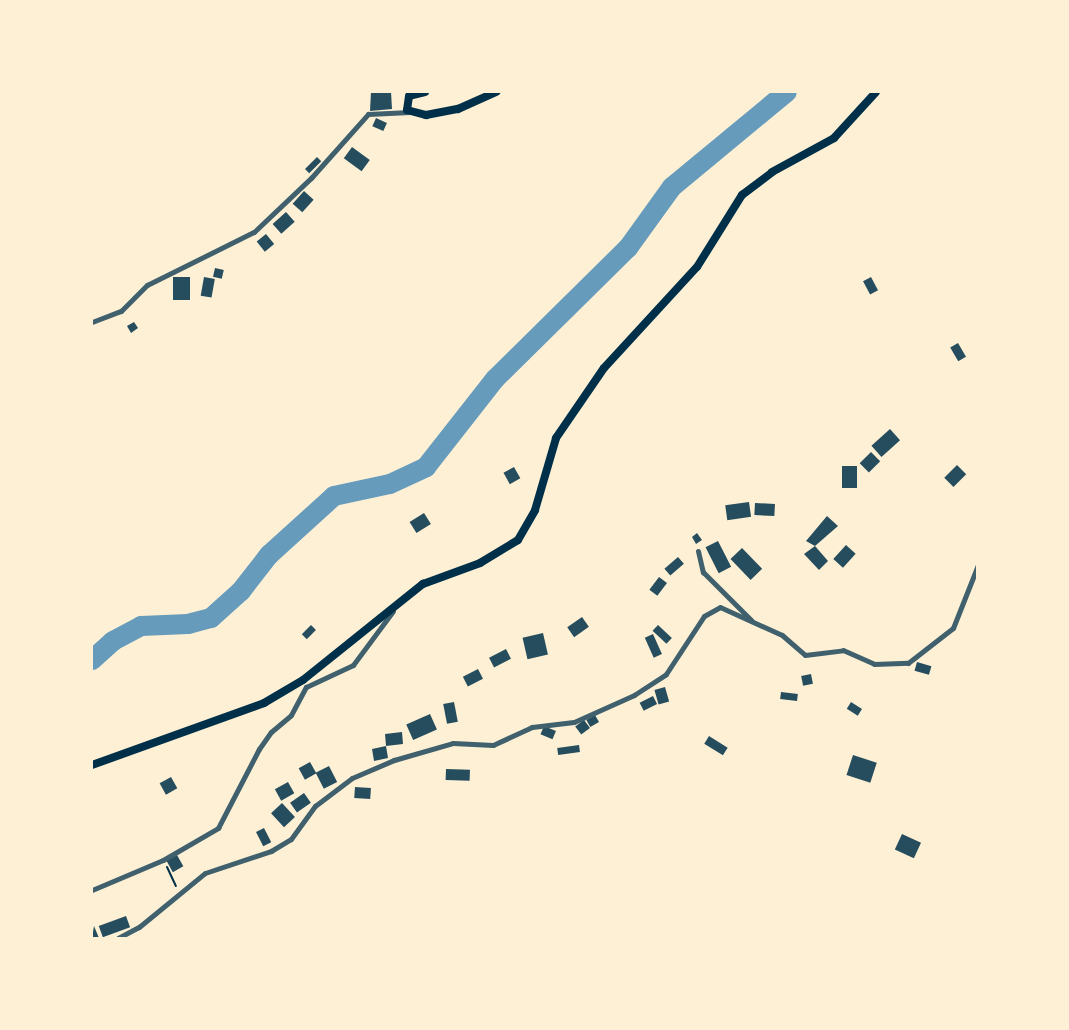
<!DOCTYPE html>
<html>
<head>
<meta charset="utf-8">
<style>
	body { margin:0 }
	#map { position:relative; width:1069px; height:1030px; overflow:hidden; background:#fdf0d5; font-family:"Fira Sans Condensed",sans-serif }
	div>[style] { position:absolute }
	.river>* { height:20px; margin:-10px; padding:0 10px; transform-origin:10px; border-radius:10px; background:#669bbc }
	.building>* { inset:0; background:#264d5e; transform-origin:0 0 }
	.path>* { height:2px; margin:-1px; padding:0 1px; transform-origin:1px; border-radius:1px; background:#003049 }
	.minor>* { height:5px; margin:-2.5px; padding:0 2.5px; transform-origin:2.5px; border-radius:2.5px; background:#3f606c }
	.primary>* { height:8px; margin:-4px; padding:0 4px; transform-origin:4px; border-radius:4px; background:#003049 }
	span { translate:-50% -50%; white-space:nowrap; text-align:center; line-height:1.15; -webkit-text-stroke:5px #fdf0d5; paint-order:stroke }
	.frame { position:absolute; inset:0; border:93px solid #fdf0d5; pointer-events:none }
</style>
</head>
<body>
<div id="map">
	<div class="river">
		<div style="left:92px;top:660px;width:28px;rotate:-42deg"></div>
		<div style="left:113px;top:641px;width:32px;rotate:-28deg"></div>
		<div style="left:141px;top:626px;width:47px;rotate:-2.4deg"></div>
		<div style="left:188px;top:624px;width:24px;rotate:-15deg"></div>
		<div style="left:211px;top:618px;width:40px;rotate:-42deg"></div>
		<div style="left:241px;top:591px;width:46px;rotate:-52.1deg"></div>
		<div style="left:269px;top:555px;width:88px;rotate:-42.2deg"></div>
		<div style="left:334px;top:496px;width:57px;rotate:-12.1deg"></div>
		<div style="left:390px;top:484px;width:40px;rotate:-25deg"></div>
		<div style="left:426px;top:467px;width:112px;rotate:-51.9deg"></div>
		<div style="left:495px;top:379px;width:187px;rotate:-44.6deg"></div>
		<div style="left:628px;top:248px;width:75px;rotate:-54.2deg"></div>
		<div style="left:672px;top:187px;width:149px;rotate:-39.6deg"></div>
	</div>
	<div class="building">
		<div style="clip-path:polygon(371px 92px,391px 92px,392px 109px,370px 111px)"></div>
		<div style="left:376px;top:118px;width:12px;height:9px;rotate:24deg"></div>
		<div style="left:352px;top:147px;width:22px;height:14px;rotate:36deg"></div>
		<div style="left:317px;top:157px;width:6px;height:17px;rotate:45deg"></div>
		<div style="left:304px;top:191px;width:13px;height:17px;rotate:42deg"></div>
		<div style="left:286px;top:212px;width:13px;height:18px;rotate:48deg"></div>
		<div style="left:266px;top:234px;width:13px;height:12px;rotate:51deg"></div>
		<div style="left:215px;top:268px;width:9px;height:9px;rotate:13deg"></div>
		<div style="left:173px;top:277px;width:17px;height:23px"></div>
		<div style="left:204px;top:277px;width:11px;height:19px;rotate:10deg"></div>
		<div style="left:871px;top:277px;width:15px;height:9px;rotate:62deg"></div>
		<div style="clip-path:polygon(134px 322px,138px 328px,131px 333px,127px 326px)"></div>
		<div style="left:958px;top:343px;width:16px;height:9px;rotate:60deg"></div>
		<div style="left:890px;top:429px;width:15px;height:25px;rotate:48deg"></div>
		<div style="left:871px;top:452px;width:13px;height:16px;rotate:45deg"></div>
		<div style="left:957px;top:465px;width:13px;height:18px;rotate:45deg"></div>
		<div style="left:842px;top:466px;width:15px;height:22px"></div>
		<div style="left:514px;top:467px;width:13px;height:12px;rotate:61deg"></div>
		<div style="left:749px;top:502px;width:15px;height:24px;rotate:82deg"></div>
		<div style="left:755px;top:503px;width:20px;height:12px;rotate:3deg"></div>
		<div style="left:424px;top:513px;width:13px;height:17px;rotate:58deg"></div>
		<div style="clip-path:polygon(827px 516px,838px 526px,815px 546px,806px 541px)"></div>
		<div style="clip-path:polygon(697px 533px,702px 540px,696px 544px,692px 537px)"></div>
		<div style="left:718px;top:541px;width:29px;height:14px;rotate:63deg"></div>
		<div style="left:846px;top:545px;width:13px;height:19px;rotate:42deg"></div>
		<div style="clip-path:polygon(815px 546px,828px 561px,819px 570px,804px 554px)"></div>
		<div style="left:742px;top:548px;width:29px;height:16px;rotate:46deg"></div>
		<div style="left:678px;top:557px;width:9px;height:18px;rotate:49deg"></div>
		<div style="left:659px;top:577px;width:10px;height:16px;rotate:37deg"></div>
		<div style="left:582px;top:617px;width:12px;height:18px;rotate:55deg"></div>
		<div style="left:311px;top:625px;width:7px;height:13px;rotate:45deg"></div>
		<div style="left:658px;top:625px;width:19px;height:8px;rotate:43deg"></div>
		<div style="left:543px;top:633px;width:22px;height:21px;rotate:77deg"></div>
		<div style="left:653px;top:634px;width:22px;height:9px;rotate:66deg"></div>
		<div style="left:506px;top:649px;width:11px;height:19px;rotate:63deg"></div>
		<div style="left:917px;top:662px;width:15px;height:9px;rotate:16deg"></div>
		<div style="left:478px;top:669px;width:11px;height:17px;rotate:63deg"></div>
		<div style="left:811px;top:674px;width:10px;height:10px;rotate:79deg"></div>
		<div style="left:665px;top:687px;width:15px;height:11px;rotate:74deg"></div>
		<div style="left:781px;top:692px;width:17px;height:7px;rotate:7deg"></div>
		<div style="left:653px;top:696px;width:9px;height:15px;rotate:63deg"></div>
		<div style="left:454px;top:702px;width:20px;height:11px;rotate:79deg"></div>
		<div style="left:851px;top:702px;width:13px;height:8px;rotate:32deg"></div>
		<div style="left:430px;top:714px;width:17px;height:26px;rotate:66deg"></div>
		<div style="left:595px;top:715px;width:8px;height:10px;rotate:60deg"></div>
		<div style="left:584px;top:720px;width:10px;height:11px;rotate:53deg"></div>
		<div style="left:544px;top:726px;width:13px;height:9px;rotate:23deg"></div>
		<div style="clip-path:polygon(402px 732px,403px 744px,386px 746px,388px 758px,374px 761px,372px 749px,386px 746px,385px 734px)"></div>
		<div style="left:709px;top:736px;width:22px;height:9px;rotate:32deg"></div>
		<div style="left:579px;top:745px;width:7px;height:22px;rotate:82deg"></div>
		<div style="left:853px;top:755px;width:25px;height:21px;rotate:18deg"></div>
		<div style="left:310px;top:762px;width:13px;height:13px;rotate:61deg"></div>
		<div style="left:329px;top:766px;width:18px;height:15px;rotate:63deg"></div>
		<div style="left:446px;top:769px;width:24px;height:11px;rotate:2deg"></div>
		<div style="left:171px;top:777px;width:13px;height:13px;rotate:61deg"></div>
		<div style="left:288px;top:782px;width:13px;height:15px;rotate:61deg"></div>
		<div style="left:355px;top:787px;width:16px;height:11px;rotate:4deg"></div>
		<div style="left:304px;top:793px;width:12px;height:17px;rotate:55deg"></div>
		<div style="left:282px;top:803px;width:19px;height:15px;rotate:47deg"></div>
		<div style="left:264px;top:828px;width:16px;height:9px;rotate:63deg"></div>
		<div style="left:902px;top:834px;width:21px;height:17px;rotate:25deg"></div>
		<div style="left:177px;top:855px;width:13px;height:12px;rotate:61deg"></div>
		<div style="left:126px;top:916px;width:12px;height:29px;rotate:70deg"></div>
		<div style="clip-path:polygon(94px 926px,99px 938px,92px 938px)"></div>
	</div>
	<div class="path">
		<div style="left:167px;top:867px;width:21px;rotate:65deg"></div>
	</div>
	<div class="minor">
		<div style="left:92px;top:322px;width:31px;rotate:-21deg"></div>
		<div style="left:121px;top:311px;width:37px;rotate:-45deg"></div>
		<div style="left:147px;top:285px;width:119px;rotate:-26.4deg"></div>
		<div style="left:254px;top:232px;width:79px;rotate:-43.5deg"></div>
		<div style="left:311px;top:178px;width:86px;rotate:-48.3deg"></div>
		<div style="left:368px;top:114px;width:42px;rotate:-2.7deg"></div>
		<div style="left:698px;top:551px;width:22px;rotate:77deg"></div>
		<div style="left:703px;top:572px;width:69px;rotate:45deg"></div>
		<div style="left:92px;top:890px;width:77px;rotate:-22.9deg"></div>
		<div style="left:163px;top:860px;width:64px;rotate:-30.2deg"></div>
		<div style="left:218px;top:828px;width:89px;rotate:-62.6deg"></div>
		<div style="left:259px;top:749px;width:21px;rotate:-55deg"></div>
		<div style="left:271px;top:732px;width:26px;rotate:-40deg"></div>
		<div style="left:291px;top:715px;width:32px;rotate:-62deg"></div>
		<div style="left:306px;top:687px;width:52px;rotate:-25.1deg"></div>
		<div style="left:353px;top:665px;width:67px;rotate:-53.5deg"></div>
		<div style="left:118px;top:938px;width:24px;rotate:-28deg"></div>
		<div style="left:139px;top:927px;width:85px;rotate:-39.3deg"></div>
		<div style="left:205px;top:873px;width:70px;rotate:-18.4deg"></div>
		<div style="left:271px;top:851px;width:23px;rotate:-31deg"></div>
		<div style="left:291px;top:839px;width:41px;rotate:-54deg"></div>
		<div style="left:315px;top:806px;width:46px;rotate:-37.1deg"></div>
		<div style="left:352px;top:778px;width:46px;rotate:-23.2deg"></div>
		<div style="left:394px;top:760px;width:61px;rotate:-16.1deg"></div>
		<div style="left:453px;top:743px;width:40px;rotate:2.9deg"></div>
		<div style="left:493px;top:745px;width:43px;rotate:-24.8deg"></div>
		<div style="left:532px;top:727px;width:42px;rotate:-6.8deg"></div>
		<div style="left:574px;top:722px;width:66px;rotate:-24.2deg"></div>
		<div style="left:634px;top:695px;width:38px;rotate:-33deg"></div>
		<div style="left:666px;top:674px;width:69px;rotate:-56.8deg"></div>
		<div style="left:704px;top:616px;width:18px;rotate:-29deg"></div>
		<div style="left:720px;top:607px;width:68px;rotate:24.3deg"></div>
		<div style="left:782px;top:635px;width:30px;rotate:41deg"></div>
		<div style="left:805px;top:655px;width:38px;rotate:-7deg"></div>
		<div style="left:843px;top:650px;width:34px;rotate:24deg"></div>
		<div style="left:874px;top:664px;width:34px;rotate:-2deg"></div>
		<div style="left:908px;top:663px;width:57px;rotate:-37.9deg"></div>
		<div style="left:953px;top:628px;width:68px;rotate:-68.4deg"></div>
	</div>
	<div class="primary">
		<div style="left:425px;top:92px;width:16px;rotate:166deg"></div>
		<div style="left:409px;top:96px;width:14px;rotate:98deg"></div>
		<div style="left:407px;top:110px;width:20px;rotate:15deg"></div>
		<div style="left:426px;top:115px;width:33px;rotate:-11deg"></div>
		<div style="left:458px;top:109px;width:42px;rotate:-24.1deg"></div>
		<div style="left:92px;top:765px;width:183px;rotate:-19.8deg"></div>
		<div style="left:264px;top:703px;width:45px;rotate:-30.5deg"></div>
		<div style="left:303px;top:680px;width:154px;rotate:-38.7deg"></div>
		<div style="left:423px;top:584px;width:61px;rotate:-20.2deg"></div>
		<div style="left:480px;top:563px;width:44px;rotate:-31.2deg"></div>
		<div style="left:518px;top:540px;width:34px;rotate:-60deg"></div>
		<div style="left:535px;top:510px;width:75px;rotate:-73.7deg"></div>
		<div style="left:556px;top:438px;width:85px;rotate:-55.6deg"></div>
		<div style="left:604px;top:368px;width:137px;rotate:-47.4deg"></div>
		<div style="left:697px;top:267px;width:85px;rotate:-58deg"></div>
		<div style="left:742px;top:195px;width:38px;rotate:-37deg"></div>
		<div style="left:772px;top:172px;width:71px;rotate:-28.7deg"></div>
		<div style="left:834px;top:138px;width:62px;rotate:-47.6deg"></div>
	</div>
	<div class="frame"></div>
</div>
</body>
</html>
